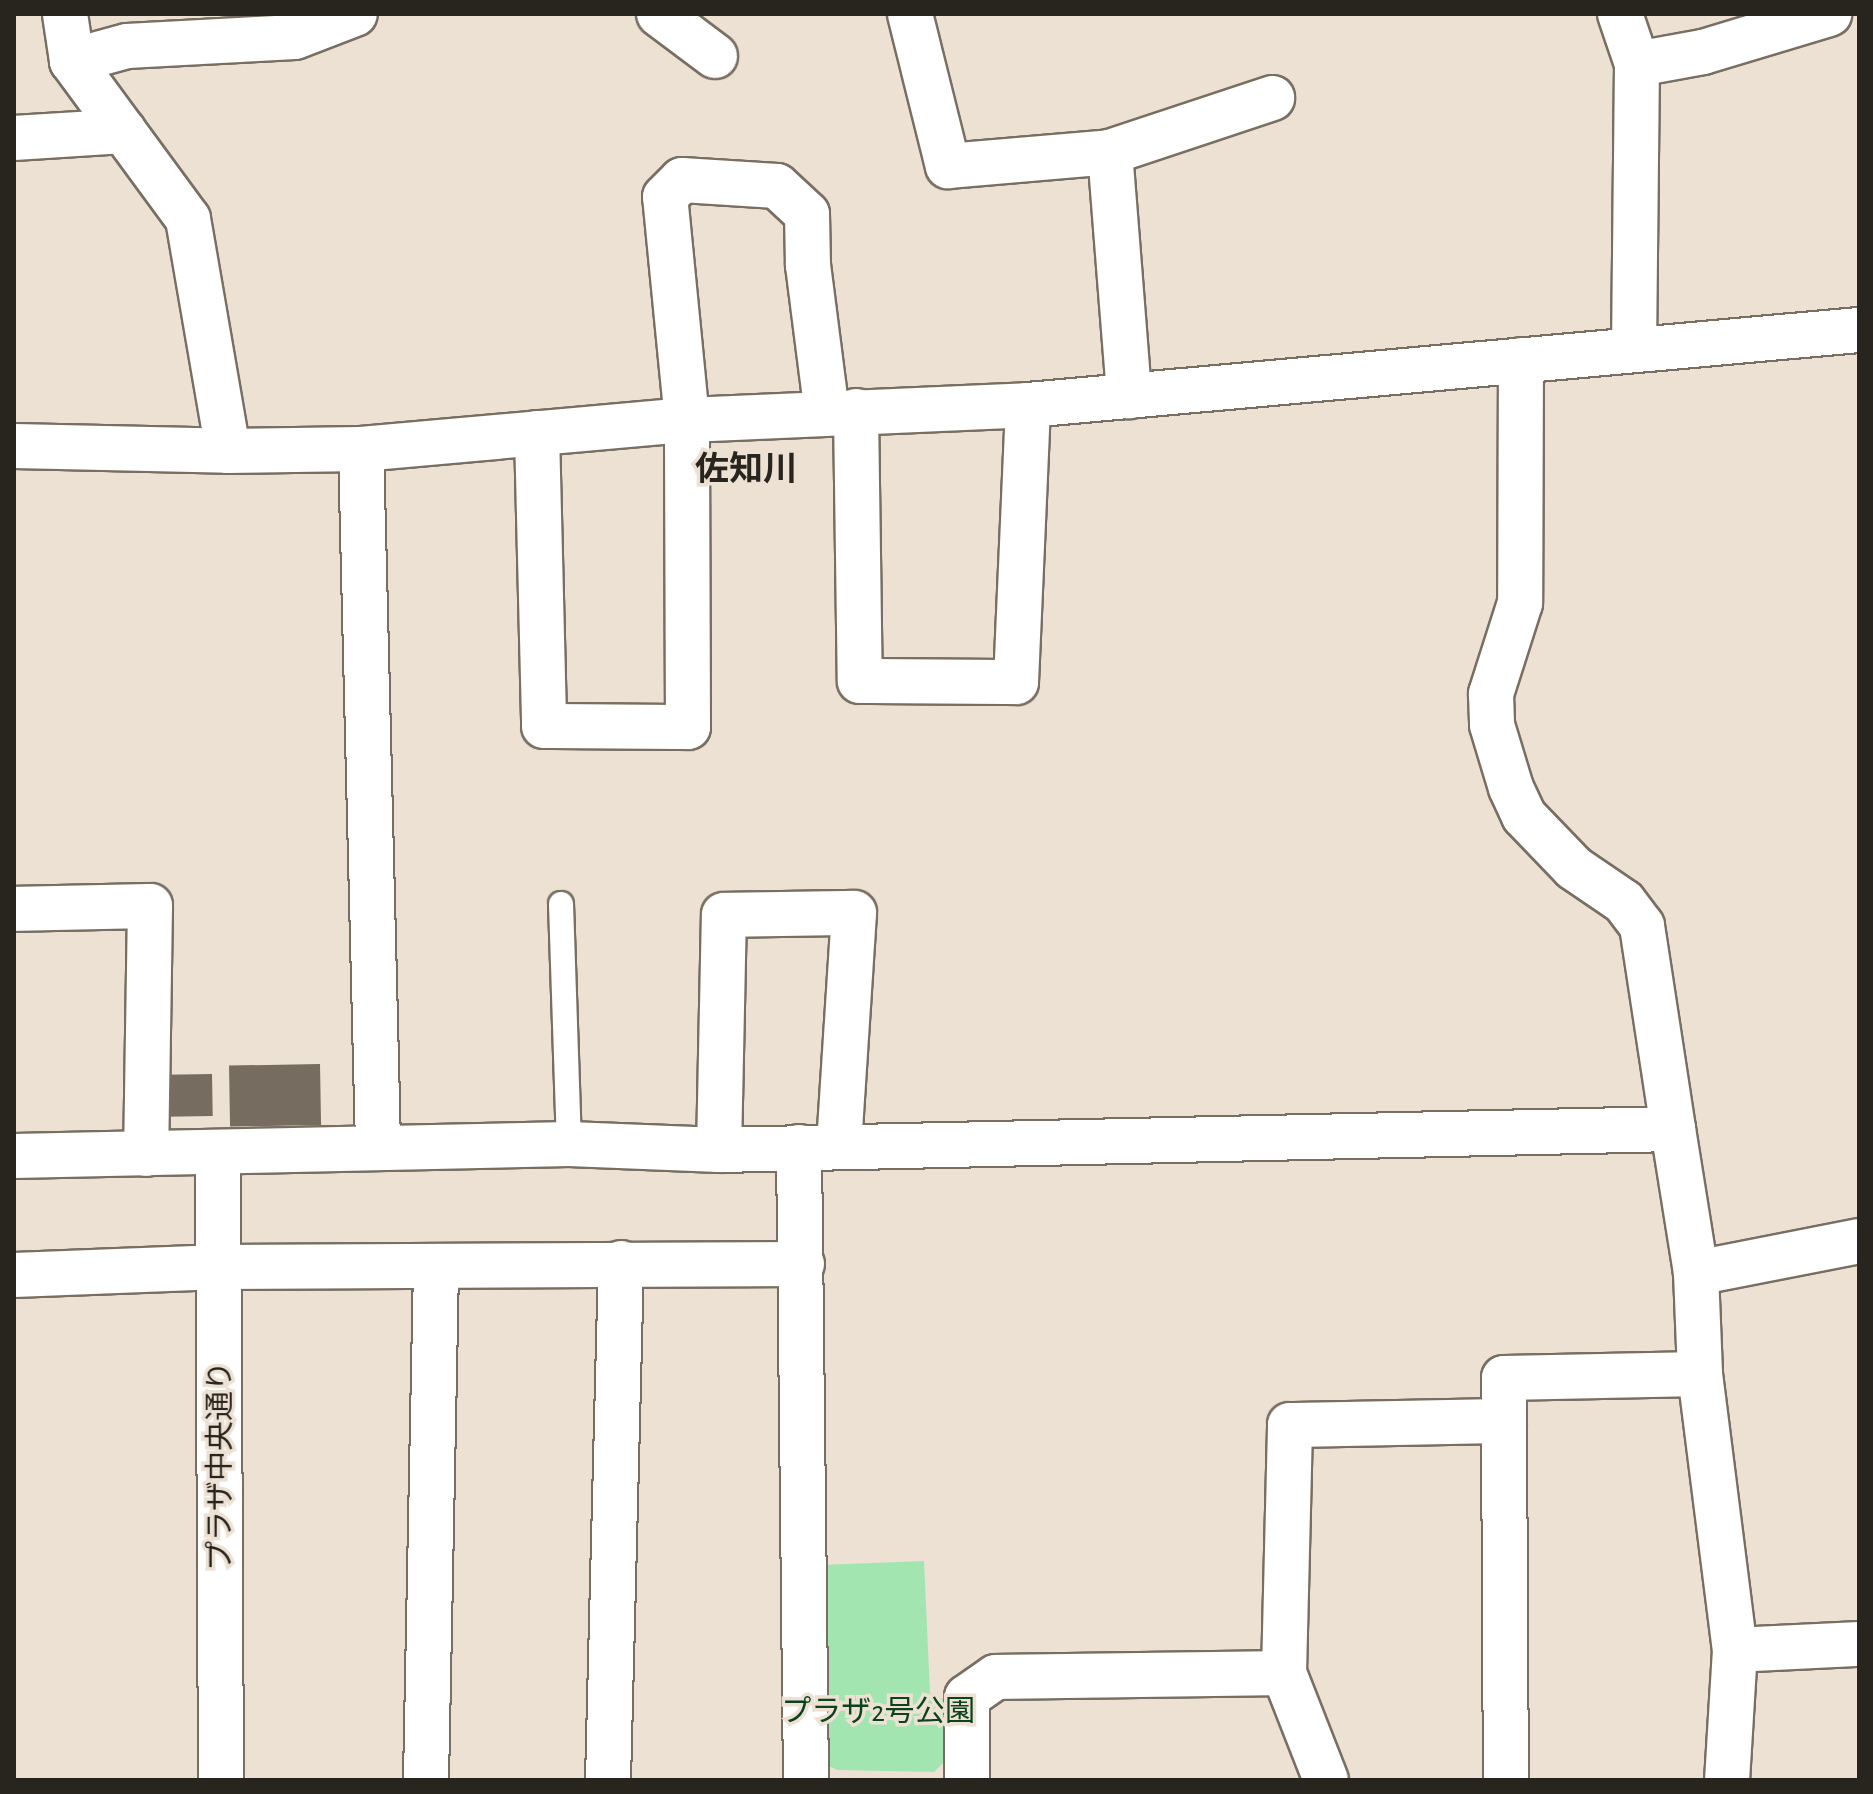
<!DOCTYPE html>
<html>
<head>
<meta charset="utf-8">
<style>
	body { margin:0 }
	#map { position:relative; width:1873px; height:1794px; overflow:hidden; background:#ece1d3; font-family:"Alegreya Sans","Noto Sans JP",sans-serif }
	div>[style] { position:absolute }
	.green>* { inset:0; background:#a3e5b1 }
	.building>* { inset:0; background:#766d60; transform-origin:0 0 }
	.roads { filter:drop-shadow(2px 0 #786f62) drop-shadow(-2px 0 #786f62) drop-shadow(0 2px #786f62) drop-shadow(0 -2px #786f62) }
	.lane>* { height:24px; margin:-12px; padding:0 12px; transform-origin:12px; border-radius:12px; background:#fff }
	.street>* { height:44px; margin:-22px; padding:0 22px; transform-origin:22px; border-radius:22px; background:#fff }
	.secondary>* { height:44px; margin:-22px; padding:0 22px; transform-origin:22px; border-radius:22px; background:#fff }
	span { translate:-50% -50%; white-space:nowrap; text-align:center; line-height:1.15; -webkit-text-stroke:7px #ece1d3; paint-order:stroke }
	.street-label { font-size:30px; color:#28241e }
	.park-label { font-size:30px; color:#0c431f }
	.quarter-label { font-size:34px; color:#28241e; font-weight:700 }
	.frame { position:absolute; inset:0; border:16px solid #28241e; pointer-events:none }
</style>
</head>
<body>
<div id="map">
	<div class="green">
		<div style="clip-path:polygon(924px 1561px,930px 1693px,948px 1702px,949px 1757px,934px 1772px,838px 1770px,823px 1764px,821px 1565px)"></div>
	</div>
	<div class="building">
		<div style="left:320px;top:1064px;width:61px;height:91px;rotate:89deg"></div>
		<div style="left:212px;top:1074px;width:42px;height:47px;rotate:89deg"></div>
	</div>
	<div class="roads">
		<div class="lane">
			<div style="left:561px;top:904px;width:240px;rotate:88.1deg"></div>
		</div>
		<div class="street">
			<div style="left:65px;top:14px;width:48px;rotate:81.5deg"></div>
			<div style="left:72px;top:61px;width:196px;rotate:53.7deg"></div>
			<div style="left:188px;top:219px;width:235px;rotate:80.2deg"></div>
			<div style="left:659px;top:14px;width:70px;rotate:36.9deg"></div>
			<div style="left:910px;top:14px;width:157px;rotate:76deg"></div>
			<div style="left:948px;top:166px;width:163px;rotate:-4.9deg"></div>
			<div style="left:1110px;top:152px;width:171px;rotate:-18.4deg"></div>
			<div style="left:1620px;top:14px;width:53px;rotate:71.2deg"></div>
			<div style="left:1637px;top:64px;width:286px;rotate:90.6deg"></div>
			<div style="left:72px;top:61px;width:57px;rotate:-15.3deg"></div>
			<div style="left:127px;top:46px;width:168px;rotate:-3.1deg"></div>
			<div style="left:295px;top:37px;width:64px;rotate:-21deg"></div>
			<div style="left:1637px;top:64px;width:67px;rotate:-10.3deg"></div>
			<div style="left:1703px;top:52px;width:132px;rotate:-16.8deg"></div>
			<div style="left:14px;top:138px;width:110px;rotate:-3.6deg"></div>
			<div style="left:1110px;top:152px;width:245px;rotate:85.5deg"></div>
			<div style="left:1521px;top:360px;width:243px;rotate:90.2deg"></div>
			<div style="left:1520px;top:603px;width:96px;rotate:107.7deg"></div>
			<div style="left:1491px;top:694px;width:31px;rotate:88deg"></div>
			<div style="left:1492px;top:725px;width:66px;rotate:73.2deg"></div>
			<div style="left:1511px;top:788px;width:31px;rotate:65deg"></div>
			<div style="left:1524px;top:816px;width:72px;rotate:46.1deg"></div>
			<div style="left:1574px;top:868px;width:60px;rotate:34.2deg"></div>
			<div style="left:1624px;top:902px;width:30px;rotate:53deg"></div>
			<div style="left:1642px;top:926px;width:205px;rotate:81.3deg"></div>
			<div style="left:856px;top:411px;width:270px;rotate:89.2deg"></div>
			<div style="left:860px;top:681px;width:156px;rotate:0.4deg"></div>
			<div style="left:1016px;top:682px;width:277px;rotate:-87.5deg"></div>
			<div style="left:537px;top:433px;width:293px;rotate:88.6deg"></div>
			<div style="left:544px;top:726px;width:144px;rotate:0.4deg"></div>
			<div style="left:688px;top:727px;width:307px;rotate:-90.2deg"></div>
			<div style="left:687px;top:420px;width:224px;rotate:-95.6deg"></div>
			<div style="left:665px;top:197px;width:24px;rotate:-45deg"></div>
			<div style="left:682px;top:180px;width:95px;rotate:3.6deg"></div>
			<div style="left:777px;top:186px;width:41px;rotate:43deg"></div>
			<div style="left:807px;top:214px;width:51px;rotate:88.9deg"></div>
			<div style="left:808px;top:265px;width:149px;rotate:82.7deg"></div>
			<div style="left:14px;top:446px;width:214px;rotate:1.3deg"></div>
			<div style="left:228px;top:451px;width:133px;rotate:-0.9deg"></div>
			<div style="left:361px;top:449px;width:327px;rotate:-5.1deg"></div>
			<div style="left:687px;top:420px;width:341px;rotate:-2.5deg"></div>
			<div style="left:1028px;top:405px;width:834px;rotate:-5.16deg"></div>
			<div style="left:361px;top:449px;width:698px;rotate:88.6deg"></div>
			<div style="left:14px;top:909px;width:136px;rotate:-1.3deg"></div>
			<div style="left:150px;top:906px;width:248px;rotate:90.9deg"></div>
			<div style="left:799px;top:1147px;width:633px;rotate:89.37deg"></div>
			<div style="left:719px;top:1150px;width:235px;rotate:-88.8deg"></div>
			<div style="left:724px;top:915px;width:130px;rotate:-0.9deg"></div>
			<div style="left:854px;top:913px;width:233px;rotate:93.7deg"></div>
			<div style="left:14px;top:1156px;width:555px;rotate:-1.24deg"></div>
			<div style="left:569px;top:1144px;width:150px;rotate:2.3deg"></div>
			<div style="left:719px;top:1150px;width:954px;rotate:-1.26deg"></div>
			<div style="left:1673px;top:1129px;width:146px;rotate:80.9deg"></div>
			<div style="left:1696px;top:1273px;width:101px;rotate:87.7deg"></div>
			<div style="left:1700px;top:1374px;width:278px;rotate:82.8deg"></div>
			<div style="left:1735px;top:1650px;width:130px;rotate:93.5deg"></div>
			<div style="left:1696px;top:1273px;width:166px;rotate:-11.1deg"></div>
			<div style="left:14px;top:1275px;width:207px;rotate:-2.2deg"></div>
			<div style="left:221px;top:1267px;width:581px;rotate:-0.3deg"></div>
			<div style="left:1504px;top:1421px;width:43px;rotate:-90deg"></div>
			<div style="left:1504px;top:1378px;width:196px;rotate:-1.2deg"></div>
			<div style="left:1735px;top:1650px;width:124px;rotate:-2.8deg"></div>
			<div style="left:1284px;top:1673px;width:248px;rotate:-88.6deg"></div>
			<div style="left:1290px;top:1425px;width:214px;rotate:-1.1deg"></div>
			<div style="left:1504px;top:1421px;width:359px;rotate:89.7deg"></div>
			<div style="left:426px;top:1780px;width:512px;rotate:-88.88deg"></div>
			<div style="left:608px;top:1780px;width:517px;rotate:-88.56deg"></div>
			<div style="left:967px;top:1780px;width:83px;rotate:-90deg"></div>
			<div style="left:967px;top:1697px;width:35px;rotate:-35deg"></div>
			<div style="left:996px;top:1677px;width:288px;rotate:-0.8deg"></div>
			<div style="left:1284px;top:1673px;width:115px;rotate:68.6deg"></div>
		</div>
		<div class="secondary">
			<div style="left:218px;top:1153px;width:627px;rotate:89.73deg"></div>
		</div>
	</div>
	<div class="street-label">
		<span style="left:221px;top:1466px;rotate:-90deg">プラザ中央通り</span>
	</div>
	<div class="park-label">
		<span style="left:878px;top:1712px">プラザ2号公園</span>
	</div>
	<div class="quarter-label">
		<span style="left:746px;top:471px">佐知川</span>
	</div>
	<div class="frame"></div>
</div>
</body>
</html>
